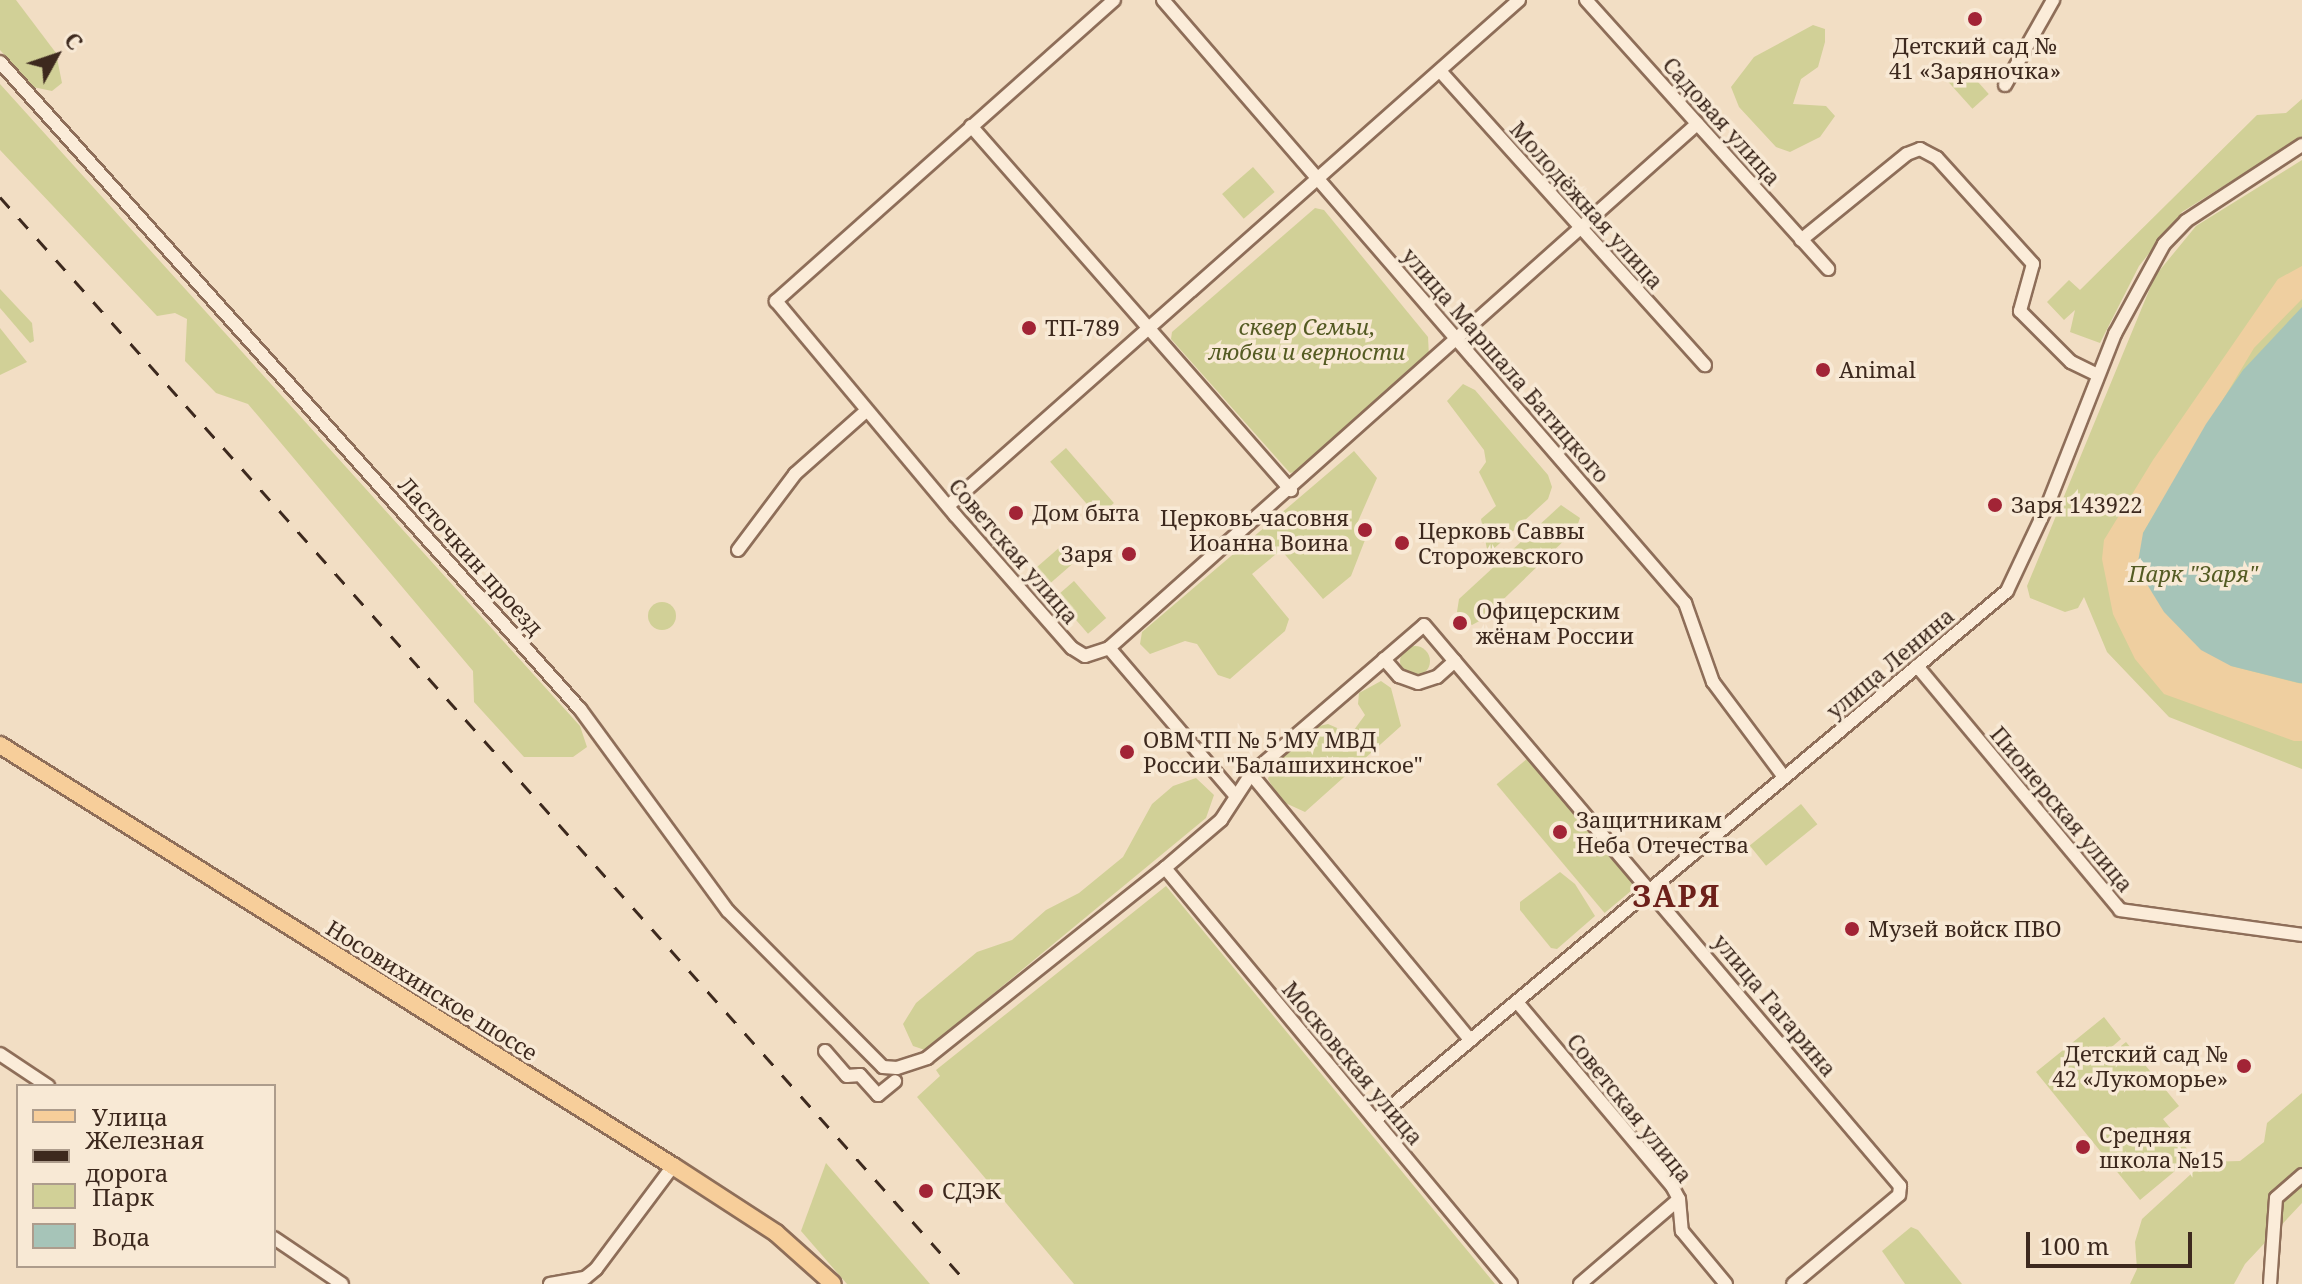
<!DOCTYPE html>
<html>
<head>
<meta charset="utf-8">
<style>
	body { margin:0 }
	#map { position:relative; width:2302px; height:1284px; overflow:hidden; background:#f2dec4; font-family:"Noto Serif",serif }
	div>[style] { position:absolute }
	.green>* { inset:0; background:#d1d097; transform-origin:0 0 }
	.round { border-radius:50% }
	.sand>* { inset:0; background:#efcfa0 }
	.water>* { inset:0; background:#a6c4b8 }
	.roads { filter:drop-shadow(2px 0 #8e6e59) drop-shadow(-2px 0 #8e6e59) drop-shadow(0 2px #8e6e59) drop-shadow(0 -2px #8e6e59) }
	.minor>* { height:12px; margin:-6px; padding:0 6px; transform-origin:6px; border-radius:6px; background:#fbecd9 }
	.major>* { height:16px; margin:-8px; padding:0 8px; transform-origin:8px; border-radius:8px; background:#f7ce9a }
	.rail>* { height:3px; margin-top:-1.5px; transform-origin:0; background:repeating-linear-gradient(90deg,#3d291e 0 14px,transparent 0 28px) }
	.dots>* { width:22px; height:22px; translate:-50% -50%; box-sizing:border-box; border:4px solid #f8e9d5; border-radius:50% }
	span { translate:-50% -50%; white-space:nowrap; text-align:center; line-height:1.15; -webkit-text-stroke:7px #f8e9d5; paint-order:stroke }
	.poi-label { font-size:22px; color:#3d291e }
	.left { translate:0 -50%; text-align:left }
	.right { translate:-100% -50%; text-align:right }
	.street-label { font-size:22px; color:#3d291e }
	.park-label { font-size:22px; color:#545b23; font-style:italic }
	.district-label { font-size:30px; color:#6d201a; font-weight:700; letter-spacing:2px }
	.legend { position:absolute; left:16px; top:1084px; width:260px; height:184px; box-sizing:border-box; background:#f8e9d5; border:2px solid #ad9c8c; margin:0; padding:10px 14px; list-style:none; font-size:24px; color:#3d291e }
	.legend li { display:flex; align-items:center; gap:16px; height:40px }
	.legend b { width:40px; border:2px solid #ad9c8c }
	.north { position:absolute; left:16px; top:16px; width:80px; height:80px; -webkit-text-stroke:6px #f8e9d5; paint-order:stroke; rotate:50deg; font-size:22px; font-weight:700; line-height:32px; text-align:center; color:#3d291e }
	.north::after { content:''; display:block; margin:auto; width:28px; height:36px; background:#3d291e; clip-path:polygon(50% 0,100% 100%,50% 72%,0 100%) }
	.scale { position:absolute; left:2026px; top:1232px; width:166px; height:36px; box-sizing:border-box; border:4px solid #3d291e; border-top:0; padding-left:10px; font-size:24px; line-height:28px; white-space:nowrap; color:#3d291e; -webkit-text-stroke:6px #f8e9d5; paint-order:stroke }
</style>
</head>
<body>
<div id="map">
	<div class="green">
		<div style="clip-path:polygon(0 0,16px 0,56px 53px,62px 83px,52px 91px,33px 87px,0 50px)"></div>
		<div style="clip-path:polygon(1813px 25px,1825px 29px,1825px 42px,1818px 67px,1801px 79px,1793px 104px,1826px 106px,1835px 116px,1820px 137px,1790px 152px,1776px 147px,1739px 107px,1731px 87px,1754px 57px)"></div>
		<div style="left:1960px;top:62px;width:43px;height:22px;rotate:48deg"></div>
		<div style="clip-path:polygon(0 84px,580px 726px,587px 747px,573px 757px,524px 757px,474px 702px,473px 671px,248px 404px,216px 393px,185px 361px,187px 319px,175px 313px,157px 316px,0 150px)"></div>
		<div style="clip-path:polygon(2302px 99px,2302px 137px,2182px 212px,2139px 266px,2100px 343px,2070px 332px,2075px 310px,2064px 320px,2047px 302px,2069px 280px,2080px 290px,2257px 115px,2286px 113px)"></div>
		<div style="clip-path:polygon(2302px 160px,2302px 769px,2169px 717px,2107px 652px,2084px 597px,2078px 608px,2065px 612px,2030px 598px,2027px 586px,2155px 276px,2196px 226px)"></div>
		<div style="left:1253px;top:167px;width:33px;height:41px;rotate:49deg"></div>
		<div style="clip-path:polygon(1315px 208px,1324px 210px,1428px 337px,1429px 356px,1302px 470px,1290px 473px,1171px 339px,1172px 332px)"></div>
		<div style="clip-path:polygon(0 289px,32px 323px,34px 341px,30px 343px,0 308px)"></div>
		<div style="clip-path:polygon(0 328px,27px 362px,0 375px)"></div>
		<div style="clip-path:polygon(1463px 384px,1475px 390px,1548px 475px,1552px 487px,1548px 499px,1488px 554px,1481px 519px,1496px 506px,1479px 472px,1486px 462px,1484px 450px,1447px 401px)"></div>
		<div style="left:1066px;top:448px;width:73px;height:21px;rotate:49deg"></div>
		<div style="clip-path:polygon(1354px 451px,1377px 478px,1356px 526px,1365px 540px,1351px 576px,1323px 599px,1281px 550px,1252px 574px,1289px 619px,1285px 631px,1230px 679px,1218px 675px,1197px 644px,1185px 641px,1150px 654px,1140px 644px,1142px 632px)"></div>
		<div style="clip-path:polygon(1561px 505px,1580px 518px,1576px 529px,1483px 619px,1472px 625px,1466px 621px,1457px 612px,1459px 599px)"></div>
		<div style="left:1060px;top:547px;width:21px;height:35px;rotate:49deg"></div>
		<div style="left:1074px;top:581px;width:49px;height:24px;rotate:49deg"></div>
		<div class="round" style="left:648px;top:602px;width:28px;height:28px"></div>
		<div class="round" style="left:1400px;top:646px;width:30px;height:30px"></div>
		<div style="clip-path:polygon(1381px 681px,1391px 688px,1401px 726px,1305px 812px,1281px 801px,1268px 779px,1272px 767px,1292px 746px,1303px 748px,1315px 727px,1328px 724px,1351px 734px,1365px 715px,1358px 704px,1359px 693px)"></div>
		<div style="left:1528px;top:758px;width:168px;height:41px;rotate:50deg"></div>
		<div style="clip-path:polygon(1196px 778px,1214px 795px,1206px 818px,925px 1050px,913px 1046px,903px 1024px,916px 1003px,977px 952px,1012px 940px,1046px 910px,1079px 893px,1123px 857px,1152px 804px,1173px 786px)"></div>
		<div style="left:1801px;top:804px;width:26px;height:66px;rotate:51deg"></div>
		<div style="clip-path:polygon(1560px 872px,1575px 884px,1595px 916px,1557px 949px,1551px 948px,1520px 910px,1520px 902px)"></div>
		<div style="clip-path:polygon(1166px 886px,1495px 1284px,1074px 1284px,917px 1097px,940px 1076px,936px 1070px)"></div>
		<div style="clip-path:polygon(2104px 1017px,2121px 1039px,2107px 1051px,2111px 1054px,2126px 1042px,2179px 1106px,2163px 1119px,2193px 1156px,2140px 1200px,2036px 1072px)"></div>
		<div style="clip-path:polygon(2302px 1093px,2302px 1203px,2245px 1264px,2234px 1284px,2130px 1284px,2137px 1269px,2135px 1242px,2142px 1219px,2204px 1162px,2240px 1161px,2264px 1142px,2267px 1123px)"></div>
		<div style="clip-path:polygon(826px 1163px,930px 1284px,847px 1284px,801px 1231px)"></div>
		<div style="clip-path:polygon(1911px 1227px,1918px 1230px,1962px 1284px,1905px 1284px,1882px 1251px)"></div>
	</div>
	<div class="sand">
		<div style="clip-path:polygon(2302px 266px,2302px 299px,2254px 348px,2143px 533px,2231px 666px,2302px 684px,2302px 741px,2294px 741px,2164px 694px,2135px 659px,2113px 614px,2102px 559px,2104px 540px,2153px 460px,2278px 279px)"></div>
	</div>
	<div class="water">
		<div style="clip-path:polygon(2302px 307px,2302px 683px,2299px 683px,2231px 666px,2201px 650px,2164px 612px,2137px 568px,2143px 533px,2206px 424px,2243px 370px)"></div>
	</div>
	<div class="roads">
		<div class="minor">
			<div style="left:1114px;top:0;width:453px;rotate:138.3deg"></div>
			<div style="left:776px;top:301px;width:279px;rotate:50.1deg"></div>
			<div style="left:955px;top:515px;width:177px;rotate:48.7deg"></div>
			<div style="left:1072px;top:648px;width:15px;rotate:32deg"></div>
			<div style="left:1085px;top:656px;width:25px;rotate:-18deg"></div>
			<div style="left:1109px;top:648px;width:788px;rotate:-41.71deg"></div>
			<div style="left:1163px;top:0;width:798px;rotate:49.12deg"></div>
			<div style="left:1685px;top:603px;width:84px;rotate:70.5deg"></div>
			<div style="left:1713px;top:682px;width:119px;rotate:53.2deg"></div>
			<div style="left:1586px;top:0;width:362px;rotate:48deg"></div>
			<div style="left:0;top:62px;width:869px;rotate:48.13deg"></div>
			<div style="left:580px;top:709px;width:250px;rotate:53.8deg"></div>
			<div style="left:728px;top:911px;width:220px;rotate:45.2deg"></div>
			<div style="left:883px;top:1067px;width:14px;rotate:4deg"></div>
			<div style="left:897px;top:1068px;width:32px;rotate:-18deg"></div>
			<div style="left:927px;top:1058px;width:305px;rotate:-38.6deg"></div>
			<div style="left:1165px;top:868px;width:74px;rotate:-40.6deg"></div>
			<div style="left:1221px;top:820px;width:55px;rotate:-56.9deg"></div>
			<div style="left:1251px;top:774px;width:228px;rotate:-40.7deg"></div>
			<div style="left:1424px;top:625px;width:736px;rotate:49.69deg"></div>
			<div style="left:1900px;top:1186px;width:9px;rotate:96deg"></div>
			<div style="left:1899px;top:1195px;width:138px;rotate:140deg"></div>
			<div style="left:1440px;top:71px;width:396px;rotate:48deg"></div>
			<div style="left:2005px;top:85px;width:98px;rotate:-60.5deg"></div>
			<div style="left:971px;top:126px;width:485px;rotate:48.7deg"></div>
			<div style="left:1801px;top:240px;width:136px;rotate:-39.1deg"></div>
			<div style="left:1907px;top:154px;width:14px;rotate:-21deg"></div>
			<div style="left:1920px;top:149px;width:19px;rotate:28deg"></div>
			<div style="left:1937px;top:158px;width:143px;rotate:47.8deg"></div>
			<div style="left:2033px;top:264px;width:49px;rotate:105.5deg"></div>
			<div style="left:2020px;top:311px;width:72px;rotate:45deg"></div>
			<div style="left:2071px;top:362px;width:30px;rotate:26deg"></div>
			<div style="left:948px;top:506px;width:763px;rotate:-41.55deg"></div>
			<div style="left:738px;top:550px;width:95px;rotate:-53.1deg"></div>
			<div style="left:795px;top:474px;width:95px;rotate:-41.6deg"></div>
			<div style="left:1109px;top:648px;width:192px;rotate:49.4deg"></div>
			<div style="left:1384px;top:659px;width:23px;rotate:49deg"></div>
			<div style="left:1399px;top:676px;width:20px;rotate:20deg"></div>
			<div style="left:1418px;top:683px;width:20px;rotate:-18deg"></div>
			<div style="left:1437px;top:677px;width:24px;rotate:-42deg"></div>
			<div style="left:1917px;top:666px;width:317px;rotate:50.2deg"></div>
			<div style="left:2120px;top:910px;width:184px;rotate:7.8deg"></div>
			<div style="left:1251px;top:774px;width:345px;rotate:50.5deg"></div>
			<div style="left:1165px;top:868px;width:541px;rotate:50.25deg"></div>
			<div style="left:1517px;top:1002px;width:241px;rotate:49.9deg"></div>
			<div style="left:1672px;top:1186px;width:15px;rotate:62deg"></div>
			<div style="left:1679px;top:1199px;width:32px;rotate:85deg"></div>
			<div style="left:1682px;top:1231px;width:69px;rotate:50.3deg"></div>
			<div style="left:825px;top:1051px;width:33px;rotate:49deg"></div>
			<div style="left:847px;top:1076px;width:13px;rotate:-4deg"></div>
			<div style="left:860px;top:1075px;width:27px;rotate:48deg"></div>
			<div style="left:878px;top:1095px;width:22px;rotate:-39deg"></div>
			<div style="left:0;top:1054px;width:58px;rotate:33.7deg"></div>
			<div style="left:1375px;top:1120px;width:824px;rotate:-39.93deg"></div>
			<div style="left:2007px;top:591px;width:96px;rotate:-64.8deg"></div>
			<div style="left:2048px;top:504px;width:183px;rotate:-68.5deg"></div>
			<div style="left:2115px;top:334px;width:102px;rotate:-61.4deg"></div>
			<div style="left:2164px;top:244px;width:32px;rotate:-46deg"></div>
			<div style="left:2186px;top:221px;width:139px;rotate:-33.2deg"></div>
			<div style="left:274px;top:1238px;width:82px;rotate:34.1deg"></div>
			<div style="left:550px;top:1284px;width:36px;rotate:-10deg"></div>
			<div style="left:585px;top:1278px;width:14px;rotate:-39deg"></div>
			<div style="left:596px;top:1269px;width:129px;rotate:-53.2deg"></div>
			<div style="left:1580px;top:1284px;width:130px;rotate:-40.6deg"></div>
			<div style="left:2270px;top:1284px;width:86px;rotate:-86deg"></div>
			<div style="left:2276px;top:1198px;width:35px;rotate:-41deg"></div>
		</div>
		<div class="major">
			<div style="left:0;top:745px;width:794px;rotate:32.03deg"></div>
			<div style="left:673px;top:1166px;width:123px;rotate:33deg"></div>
			<div style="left:776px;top:1233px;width:76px;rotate:41.8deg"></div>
		</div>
	</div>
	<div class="rail">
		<div style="left:0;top:197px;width:1456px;rotate:48.31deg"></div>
	</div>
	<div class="dots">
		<div style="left:1975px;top:19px;background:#a22436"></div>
		<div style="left:1029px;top:328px;background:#a22436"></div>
		<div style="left:1823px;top:370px;background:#a22436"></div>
		<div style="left:1995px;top:505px;background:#a22436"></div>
		<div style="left:1016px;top:513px;background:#a22436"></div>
		<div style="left:1365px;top:530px;background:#a22436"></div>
		<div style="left:1402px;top:543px;background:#a22436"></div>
		<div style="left:1129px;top:554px;background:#a22436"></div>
		<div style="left:1460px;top:623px;background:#a22436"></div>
		<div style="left:1127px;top:752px;background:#a22436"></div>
		<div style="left:1560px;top:832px;background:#a22436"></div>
		<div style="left:1852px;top:929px;background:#a22436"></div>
		<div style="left:2244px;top:1066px;background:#a22436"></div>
		<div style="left:2083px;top:1147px;background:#a22436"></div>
		<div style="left:926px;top:1191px;background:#a22436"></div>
	</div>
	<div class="poi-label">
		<span style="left:1975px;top:58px">Детский сад №<br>41 «Заряночка»</span>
		<span class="left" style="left:1045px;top:328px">ТП-789</span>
		<span class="left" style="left:1839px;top:370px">Animal</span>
		<span class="left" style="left:2011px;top:505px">Заря 143922</span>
		<span class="left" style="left:1032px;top:513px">Дом быта</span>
		<span class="right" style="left:1349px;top:530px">Церковь-часовня<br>Иоанна Воина</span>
		<span class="left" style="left:1418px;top:543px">Церковь Саввы<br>Сторожевского</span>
		<span class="right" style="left:1113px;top:554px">Заря</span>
		<span class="left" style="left:1476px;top:623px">Офицерским<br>жёнам России</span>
		<span class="left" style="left:1143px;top:752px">ОВМ ТП № 5 МУ МВД<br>России "Балашихинское"</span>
		<span class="left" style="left:1576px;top:832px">Защитникам<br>Неба Отечества</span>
		<span class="left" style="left:1868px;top:929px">Музей войск ПВО</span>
		<span class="right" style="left:2228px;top:1066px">Детский сад №<br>42 «Лукоморье»</span>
		<span class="left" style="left:2099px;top:1147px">Средняя<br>школа №15</span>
		<span class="left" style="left:942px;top:1191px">СДЭК</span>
	</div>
	<div class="street-label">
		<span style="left:1722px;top:121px;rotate:48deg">Садовая улица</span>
		<span style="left:1587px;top:205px;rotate:48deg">Молодёжная улица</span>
		<span style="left:1506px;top:365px;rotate:49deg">улица Маршала Батицкого</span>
		<span style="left:1014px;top:551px;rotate:49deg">Советская улица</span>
		<span style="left:471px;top:556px;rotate:48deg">Ласточкин проезд</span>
		<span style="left:1890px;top:663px;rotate:-40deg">улица Ленина</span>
		<span style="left:2062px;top:809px;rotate:50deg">Пионерская улица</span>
		<span style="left:432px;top:990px;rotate:32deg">Носовихинское шоссе</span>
		<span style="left:1775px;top:1005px;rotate:50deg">улица Гагарина</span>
		<span style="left:1353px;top:1063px;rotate:50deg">Московская улица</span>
		<span style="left:1630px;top:1108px;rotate:51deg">Советская улица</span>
	</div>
	<div class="park-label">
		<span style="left:1307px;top:339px">сквер Семьи,<br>любви и верности</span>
		<span style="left:2193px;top:574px">Парк "Заря"</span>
	</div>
	<div class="district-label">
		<span style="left:1677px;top:896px">ЗАРЯ</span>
	</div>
	<ul class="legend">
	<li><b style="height:10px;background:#f7ce9a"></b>Улица</li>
	<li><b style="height:10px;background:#3d291e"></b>Железная дорога</li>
	<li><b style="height:22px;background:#d1d097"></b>Парк</li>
	<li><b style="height:22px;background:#a6c4b8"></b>Вода</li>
	</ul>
	<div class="north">С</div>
	<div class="scale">100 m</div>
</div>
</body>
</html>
